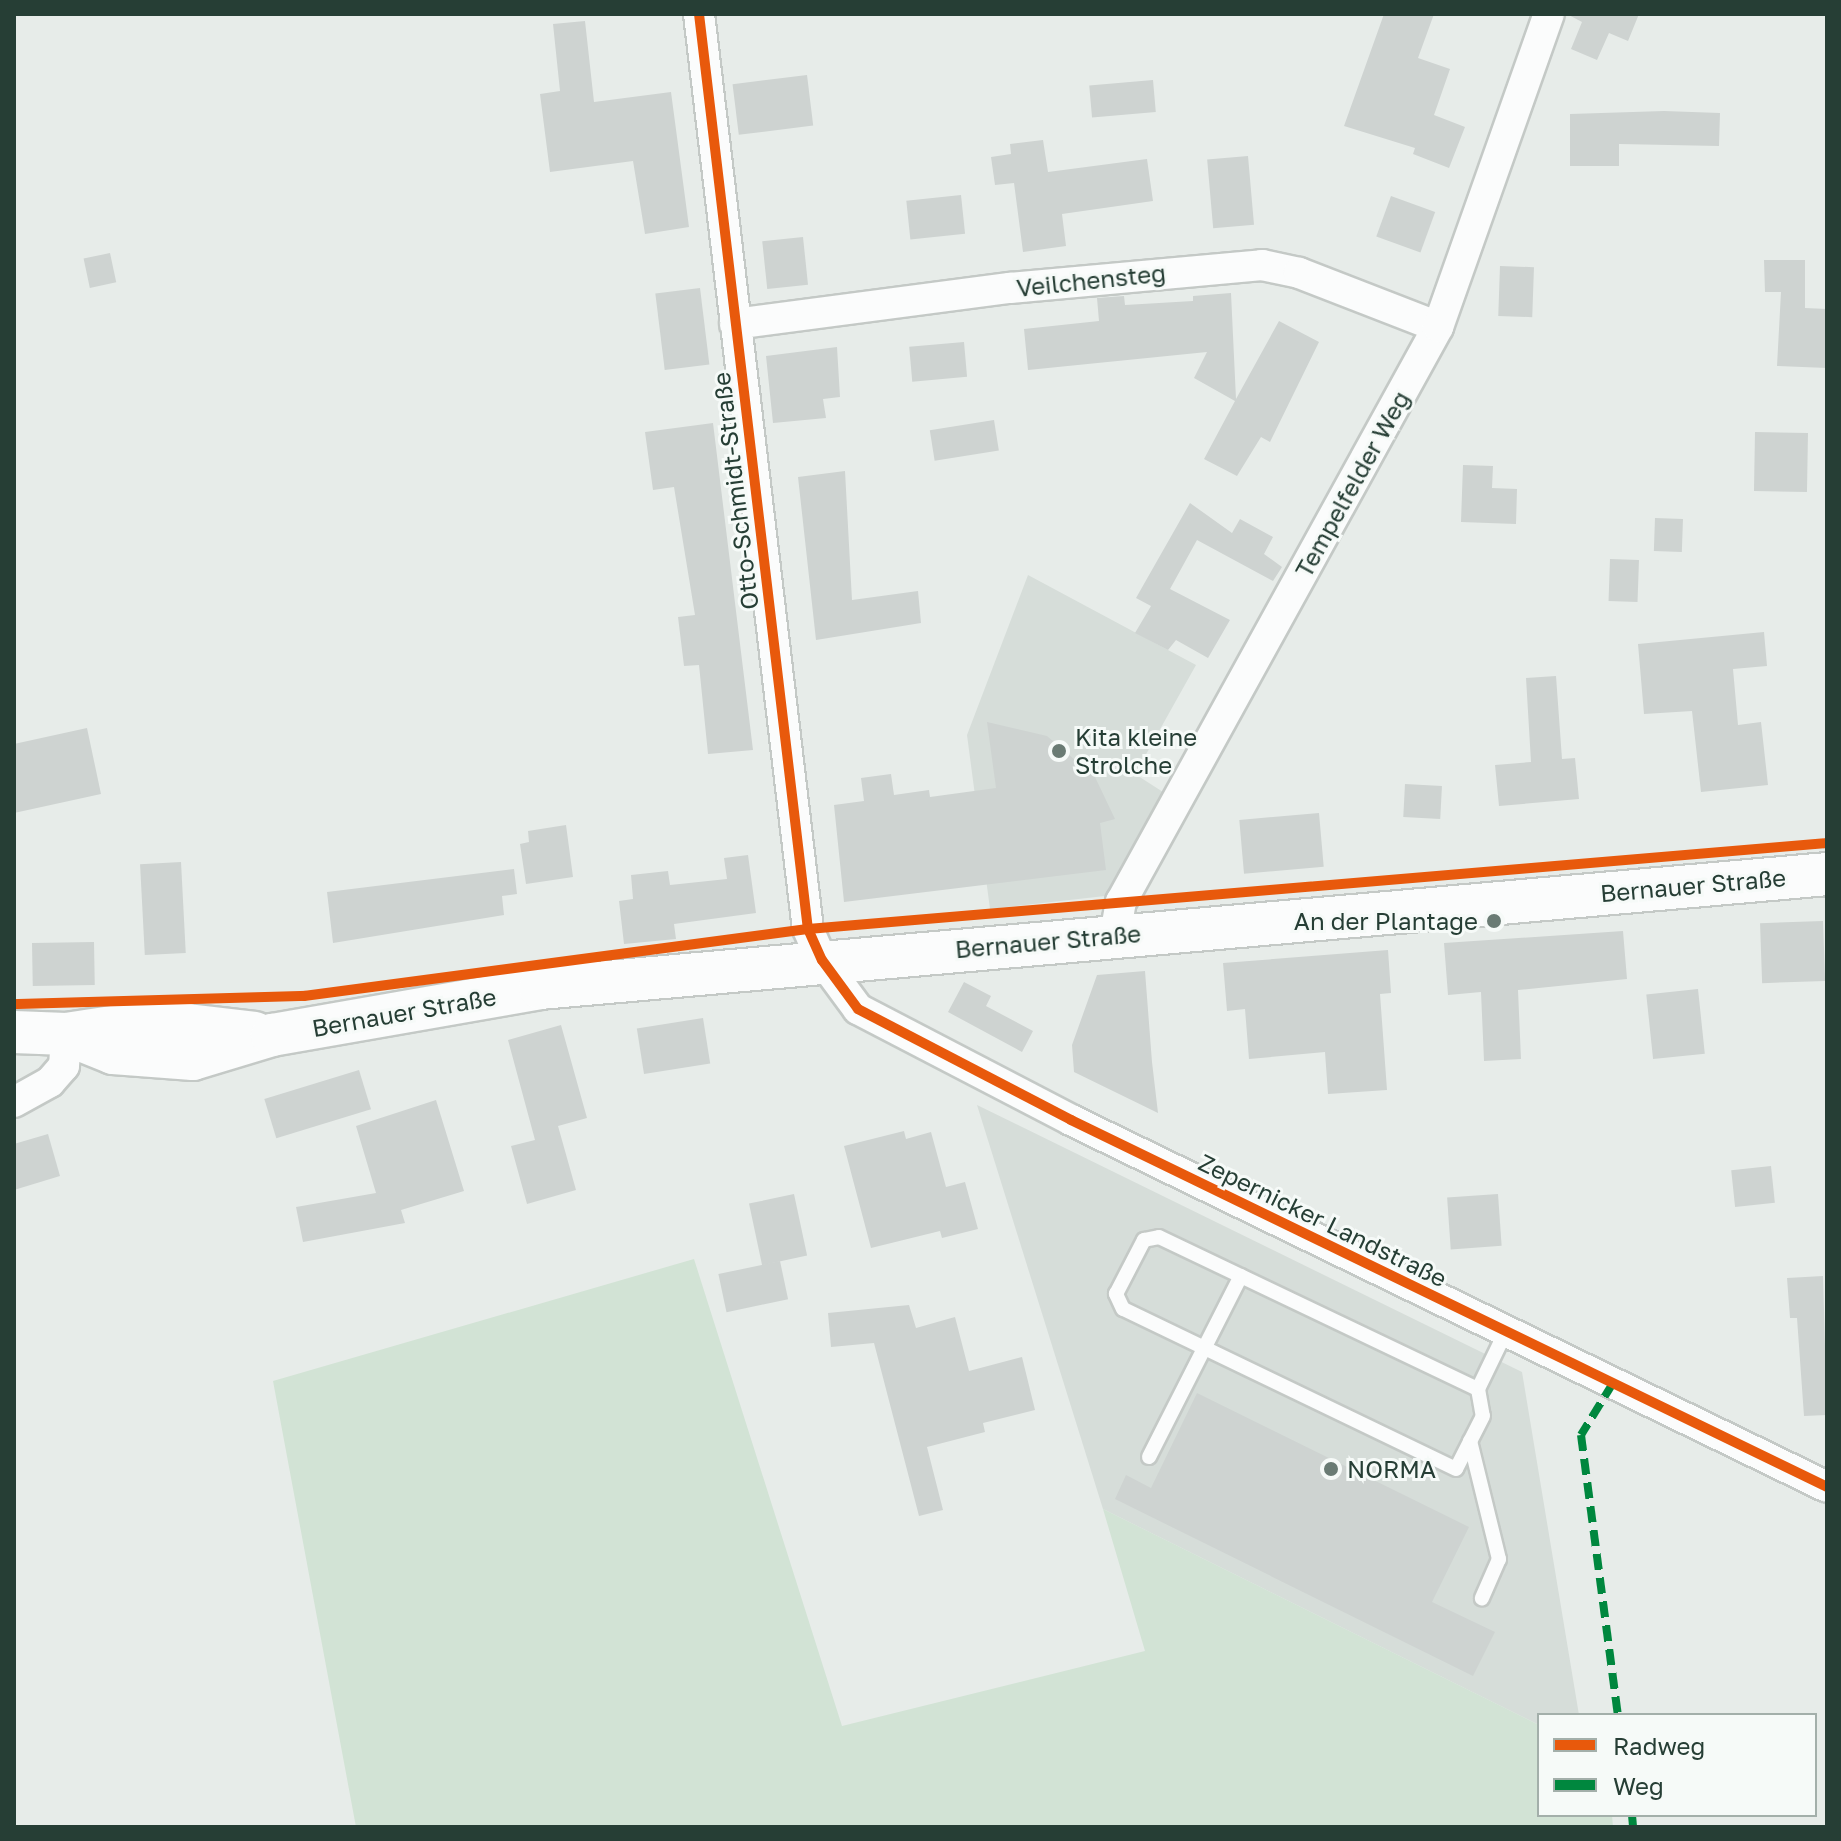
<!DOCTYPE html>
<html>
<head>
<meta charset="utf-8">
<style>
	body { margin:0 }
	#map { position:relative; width:1841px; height:1841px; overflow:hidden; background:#e7ece9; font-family:"Golos Text",sans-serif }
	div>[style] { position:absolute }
	.built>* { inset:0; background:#d6ddd9 }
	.green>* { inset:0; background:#d2e3d5 }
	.building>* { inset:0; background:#ced3d1; transform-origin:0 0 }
	.roads { filter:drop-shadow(2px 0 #c4c9c6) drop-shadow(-2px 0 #c4c9c6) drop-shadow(0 2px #c4c9c6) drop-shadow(0 -2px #c4c9c6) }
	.service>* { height:14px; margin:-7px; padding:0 7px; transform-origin:7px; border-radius:7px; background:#fbfcfc }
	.minor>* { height:30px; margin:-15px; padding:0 15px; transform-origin:15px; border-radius:15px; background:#fbfcfc }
	.secondary>* { height:42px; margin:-21px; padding:0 21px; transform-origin:21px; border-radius:21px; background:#fbfcfc }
	.quiet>* { height:8px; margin-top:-4px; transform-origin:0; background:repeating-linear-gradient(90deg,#00873e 0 16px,transparent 0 24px) }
	.cycleway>* { height:10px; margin:-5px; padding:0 5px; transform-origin:5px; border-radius:5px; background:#e8590c }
	.dots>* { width:22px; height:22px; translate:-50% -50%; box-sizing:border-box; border:4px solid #f6faf8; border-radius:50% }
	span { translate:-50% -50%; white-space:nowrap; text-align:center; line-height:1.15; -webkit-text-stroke:6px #f6faf8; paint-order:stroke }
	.street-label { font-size:24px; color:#263e35 }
	.poi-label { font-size:24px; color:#263e35 }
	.left { translate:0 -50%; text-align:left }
	.right { translate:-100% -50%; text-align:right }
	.frame { position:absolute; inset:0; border:16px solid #263e35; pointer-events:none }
	.legend { position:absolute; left:1537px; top:1713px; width:280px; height:104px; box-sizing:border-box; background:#f6faf8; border:2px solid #a3afaa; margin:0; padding:10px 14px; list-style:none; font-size:24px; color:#263e35 }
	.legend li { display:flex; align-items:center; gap:16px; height:40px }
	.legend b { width:40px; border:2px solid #a3afaa }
</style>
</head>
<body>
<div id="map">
	<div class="built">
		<div style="clip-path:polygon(1028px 575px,1196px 665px,1135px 774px,1163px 792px,1105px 896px,990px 909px,967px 735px)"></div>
		<div style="clip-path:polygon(977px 1105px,1522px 1372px,1579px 1715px,1539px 1715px,1539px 1725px,1103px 1509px)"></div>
	</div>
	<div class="green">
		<div style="clip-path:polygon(694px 1259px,842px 1726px,1145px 1651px,1103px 1509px,1539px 1725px,1539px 1815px,1612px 1815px,1613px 1827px,356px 1827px,273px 1381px)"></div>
	</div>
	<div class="building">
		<div style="clip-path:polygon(1384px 14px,1434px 14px,1418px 58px,1450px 69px,1434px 115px,1465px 127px,1449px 168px,1413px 154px,1415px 148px,1344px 126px)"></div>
		<div style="clip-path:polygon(1567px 14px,1639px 14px,1628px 41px,1609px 33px,1597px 60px,1571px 49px,1582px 22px)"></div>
		<div style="clip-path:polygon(585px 21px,594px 102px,671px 92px,689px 227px,645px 234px,633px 161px,550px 172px,540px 94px,560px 91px,553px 24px)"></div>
		<div style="left:807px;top:75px;width:51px;height:75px;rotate:83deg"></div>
		<div style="left:1153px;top:80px;width:32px;height:64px;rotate:85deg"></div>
		<div style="clip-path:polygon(1664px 111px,1720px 113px,1719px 146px,1619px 144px,1619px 166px,1570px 166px,1570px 114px)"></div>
		<div style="clip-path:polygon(1043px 140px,1048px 172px,1147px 159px,1153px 201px,1062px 214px,1066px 246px,1023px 252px,1014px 183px,995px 185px,991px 157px,1011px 154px,1010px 144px)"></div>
		<div style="left:1248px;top:156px;width:69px;height:41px;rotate:85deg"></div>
		<div style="left:961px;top:195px;width:39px;height:55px;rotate:84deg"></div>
		<div style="left:1391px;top:196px;width:47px;height:43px;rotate:20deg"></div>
		<div style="left:803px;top:237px;width:48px;height:41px;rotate:84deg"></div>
		<div style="left:110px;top:253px;width:30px;height:27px;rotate:78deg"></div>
		<div style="clip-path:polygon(1764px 260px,1805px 260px,1805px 308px,1827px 309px,1827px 368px,1777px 366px,1781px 292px,1765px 292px)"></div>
		<div style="left:1500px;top:266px;width:34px;height:50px;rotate:2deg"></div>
		<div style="left:700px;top:288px;width:77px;height:45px;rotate:83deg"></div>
		<div style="clip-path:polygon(1231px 293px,1236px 399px,1279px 321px,1319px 342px,1270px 442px,1261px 437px,1237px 476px,1204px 459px,1235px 401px,1194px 378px,1207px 352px,1028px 370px,1024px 329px,1099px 321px,1097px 298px,1124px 296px,1125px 305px,1193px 301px,1193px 296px)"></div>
		<div style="left:964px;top:342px;width:35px;height:55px;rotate:85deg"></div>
		<div style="clip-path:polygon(837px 347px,840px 397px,823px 399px,826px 418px,773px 423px,766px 356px)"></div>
		<div style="left:994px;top:420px;width:31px;height:65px;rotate:81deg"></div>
		<div style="clip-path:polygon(713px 423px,753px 750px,708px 754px,699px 665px,684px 666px,678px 617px,695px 615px,674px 487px,653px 490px,645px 432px)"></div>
		<div style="left:1755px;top:432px;width:53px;height:59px;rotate:1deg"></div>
		<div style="clip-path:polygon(1463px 465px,1493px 466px,1492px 488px,1517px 489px,1516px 524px,1461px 522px)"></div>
		<div style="clip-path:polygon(845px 471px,852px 600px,918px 591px,921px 623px,816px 640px,798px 477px)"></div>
		<div style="clip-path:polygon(1190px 503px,1232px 533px,1240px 519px,1273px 537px,1264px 554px,1282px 567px,1273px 581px,1197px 540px,1170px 589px,1230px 620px,1208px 658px,1176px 640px,1168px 650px,1135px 633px,1151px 606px,1136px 598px)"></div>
		<div style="left:1655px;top:518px;width:28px;height:33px;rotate:2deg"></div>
		<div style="left:1610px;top:559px;width:29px;height:42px;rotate:2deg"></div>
		<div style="clip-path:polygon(1764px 632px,1767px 666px,1733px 669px,1738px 725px,1761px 722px,1768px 785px,1701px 792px,1692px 711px,1644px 714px,1638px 644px)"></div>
		<div style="clip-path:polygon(1556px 676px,1562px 759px,1575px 758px,1579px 799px,1499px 806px,1495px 765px,1531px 762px,1526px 678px)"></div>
		<div style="clip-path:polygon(987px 722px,1047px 736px,1095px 777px,1115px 819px,1100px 823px,1106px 870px,844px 902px,834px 805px,864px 801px,861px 778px,891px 774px,894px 795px,929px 790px,930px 797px,996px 788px)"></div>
		<div style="clip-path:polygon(87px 728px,101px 794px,14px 813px,14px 744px)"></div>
		<div style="left:1405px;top:784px;width:37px;height:33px;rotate:3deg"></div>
		<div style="left:1319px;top:813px;width:54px;height:80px;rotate:85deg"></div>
		<div style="clip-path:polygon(566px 825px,573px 877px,526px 884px,520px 844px,529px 842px,528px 831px)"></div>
		<div style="clip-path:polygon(748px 855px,756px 913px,674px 924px,676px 939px,624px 944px,619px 901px,633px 899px,631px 875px,668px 871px,670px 885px,727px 879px,724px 858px)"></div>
		<div style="left:181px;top:862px;width:91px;height:41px;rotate:87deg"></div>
		<div style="clip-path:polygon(514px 869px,517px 894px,502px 896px,504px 915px,333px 943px,327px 892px)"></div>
		<div style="left:1823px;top:921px;width:60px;height:63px;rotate:88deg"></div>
		<div style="clip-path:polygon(1623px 931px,1627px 979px,1518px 990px,1521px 1059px,1484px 1061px,1481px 992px,1448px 995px,1444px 943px)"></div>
		<div style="left:94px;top:942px;width:43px;height:62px;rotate:89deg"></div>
		<div style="clip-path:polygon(1388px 950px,1391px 993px,1380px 994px,1387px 1090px,1328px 1094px,1325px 1052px,1249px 1059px,1245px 1009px,1227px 1011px,1223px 963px)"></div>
		<div style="clip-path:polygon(1145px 971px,1152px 1062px,1158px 1113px,1074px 1072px,1072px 1045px,1097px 975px)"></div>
		<div style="clip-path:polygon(964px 982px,991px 996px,986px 1006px,1033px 1031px,1022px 1052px,948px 1012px)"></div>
		<div style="left:1698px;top:989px;width:65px;height:52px;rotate:84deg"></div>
		<div style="left:703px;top:1018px;width:46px;height:67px;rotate:81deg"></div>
		<div style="clip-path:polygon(561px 1025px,587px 1118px,558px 1126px,576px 1190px,527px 1204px,511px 1146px,535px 1140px,508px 1040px)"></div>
		<div style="left:359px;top:1070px;width:41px;height:99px;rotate:73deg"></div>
		<div style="clip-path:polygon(436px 1100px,464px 1191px,401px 1210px,405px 1223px,303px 1242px,296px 1207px,376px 1193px,356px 1126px)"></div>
		<div style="clip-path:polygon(904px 1131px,906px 1139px,931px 1132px,946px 1187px,965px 1182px,978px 1229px,942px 1238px,940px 1231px,871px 1248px,844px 1146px)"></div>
		<div style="clip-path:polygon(48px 1134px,60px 1176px,14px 1190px,14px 1144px)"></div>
		<div style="left:1771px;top:1166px;width:37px;height:40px;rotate:84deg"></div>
		<div style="left:794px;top:1194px;width:63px;height:46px;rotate:78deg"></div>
		<div style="left:1498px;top:1194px;width:52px;height:51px;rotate:86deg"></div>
		<div style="left:780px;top:1261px;width:39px;height:63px;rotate:78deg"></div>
		<div style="clip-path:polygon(1823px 1276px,1827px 1415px,1804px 1416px,1797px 1318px,1790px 1318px,1787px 1278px)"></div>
		<div style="clip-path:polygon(909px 1305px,916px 1328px,955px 1317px,969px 1371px,1022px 1357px,1035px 1410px,983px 1423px,985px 1432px,927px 1447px,943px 1510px,919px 1516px,874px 1343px,831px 1347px,828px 1313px)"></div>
		<div style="clip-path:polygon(1197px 1393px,1469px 1527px,1432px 1602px,1495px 1632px,1473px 1676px,1115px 1499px,1126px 1475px,1151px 1488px)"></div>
	</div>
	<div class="roads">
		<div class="service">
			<div style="left:1478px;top:1389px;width:27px;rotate:80deg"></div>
			<div style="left:1483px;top:1416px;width:59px;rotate:117deg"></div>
			<div style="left:1456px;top:1469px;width:369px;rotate:-154.3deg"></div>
			<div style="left:1123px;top:1309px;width:17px;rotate:-115deg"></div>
			<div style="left:1116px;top:1294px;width:61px;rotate:-62.6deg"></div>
			<div style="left:1144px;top:1240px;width:15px;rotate:-11deg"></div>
			<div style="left:1159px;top:1237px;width:353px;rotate:25.5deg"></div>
			<div style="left:1478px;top:1389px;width:64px;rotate:-64.2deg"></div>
			<div style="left:1470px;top:1441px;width:122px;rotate:76.2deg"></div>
			<div style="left:1499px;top:1559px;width:43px;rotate:113.6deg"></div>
			<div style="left:1149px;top:1457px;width:203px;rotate:-63.1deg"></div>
		</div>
		<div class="minor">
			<div style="left:699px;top:14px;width:921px;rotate:83.21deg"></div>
			<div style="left:808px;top:929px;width:34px;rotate:66deg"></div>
			<div style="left:822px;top:960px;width:61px;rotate:53.7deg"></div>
			<div style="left:858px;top:1009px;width:240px;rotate:27.5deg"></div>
			<div style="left:1071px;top:1120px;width:840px;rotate:25.89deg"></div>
			<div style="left:735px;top:324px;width:277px;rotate:-7.5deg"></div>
			<div style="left:1010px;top:288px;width:253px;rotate:-5.2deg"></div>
			<div style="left:1262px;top:265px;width:38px;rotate:12deg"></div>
			<div style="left:1299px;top:273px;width:149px;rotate:21.2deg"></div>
			<div style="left:1115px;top:935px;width:34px;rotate:-80deg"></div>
			<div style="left:1121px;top:902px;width:657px;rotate:-61.13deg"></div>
			<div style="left:1438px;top:327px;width:332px;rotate:-70.5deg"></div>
			<div style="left:14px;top:1102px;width:41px;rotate:-29.1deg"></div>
			<div style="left:50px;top:1082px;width:21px;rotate:-49deg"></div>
			<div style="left:64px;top:1066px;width:32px;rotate:-86deg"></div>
		</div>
		<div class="secondary">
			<div style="left:14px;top:1032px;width:52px;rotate:2.2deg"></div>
			<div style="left:66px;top:1034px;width:60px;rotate:-8.7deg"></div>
			<div style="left:125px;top:1025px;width:63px"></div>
			<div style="left:188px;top:1025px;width:67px;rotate:6.8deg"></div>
			<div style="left:66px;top:1034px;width:51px;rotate:22deg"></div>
			<div style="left:113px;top:1053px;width:80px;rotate:4.3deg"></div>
			<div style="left:193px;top:1059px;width:83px;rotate:-16.9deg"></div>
			<div style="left:272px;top:1035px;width:272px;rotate:-9.9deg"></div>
			<div style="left:540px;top:988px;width:1292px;rotate:-5.06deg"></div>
		</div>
	</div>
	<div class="quiet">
		<div style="left:1613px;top:1383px;width:61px;rotate:121.6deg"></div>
		<div style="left:1581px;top:1435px;width:282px;rotate:82.5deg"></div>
		<div style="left:1632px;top:1815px;width:12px;rotate:85deg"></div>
	</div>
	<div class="cycleway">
		<div style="left:699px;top:14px;width:921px;rotate:83.21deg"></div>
		<div style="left:808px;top:929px;width:34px;rotate:66deg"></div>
		<div style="left:822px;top:960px;width:61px;rotate:53.7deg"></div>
		<div style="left:858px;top:1009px;width:240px;rotate:27.5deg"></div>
		<div style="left:1071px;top:1120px;width:840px;rotate:25.89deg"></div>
		<div style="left:14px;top:1004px;width:290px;rotate:-1.6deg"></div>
		<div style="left:304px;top:996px;width:508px;rotate:-7.57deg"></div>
		<div style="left:808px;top:929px;width:1023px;rotate:-4.82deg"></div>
	</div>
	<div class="dots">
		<div style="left:1059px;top:751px;background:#6a7b74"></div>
		<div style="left:1494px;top:921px;background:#6a7b74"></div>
		<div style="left:1331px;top:1469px;background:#6a7b74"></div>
	</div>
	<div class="street-label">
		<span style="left:1091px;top:280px;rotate:-6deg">Veilchensteg</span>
		<span style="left:1352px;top:484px;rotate:-61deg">Tempelfelder Weg</span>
		<span style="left:735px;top:491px;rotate:-97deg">Otto-Schmidt-Straße</span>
		<span style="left:1693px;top:885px;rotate:-5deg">Bernauer Straße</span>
		<span style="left:1048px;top:941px;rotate:-5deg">Bernauer Straße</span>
		<span style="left:404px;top:1012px;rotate:-10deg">Bernauer Straße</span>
		<span style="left:1323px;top:1220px;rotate:26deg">Zepernicker Landstraße</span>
	</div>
	<div class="poi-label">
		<span class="left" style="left:1075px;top:751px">Kita kleine<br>Strolche</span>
		<span class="right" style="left:1478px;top:921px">An der Plantage</span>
		<span class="left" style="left:1347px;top:1469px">NORMA</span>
	</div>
	<div class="frame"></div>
	<ul class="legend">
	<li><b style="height:10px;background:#e8590c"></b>Radweg</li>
	<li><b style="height:10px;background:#00873e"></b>Weg</li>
	</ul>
</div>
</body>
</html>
